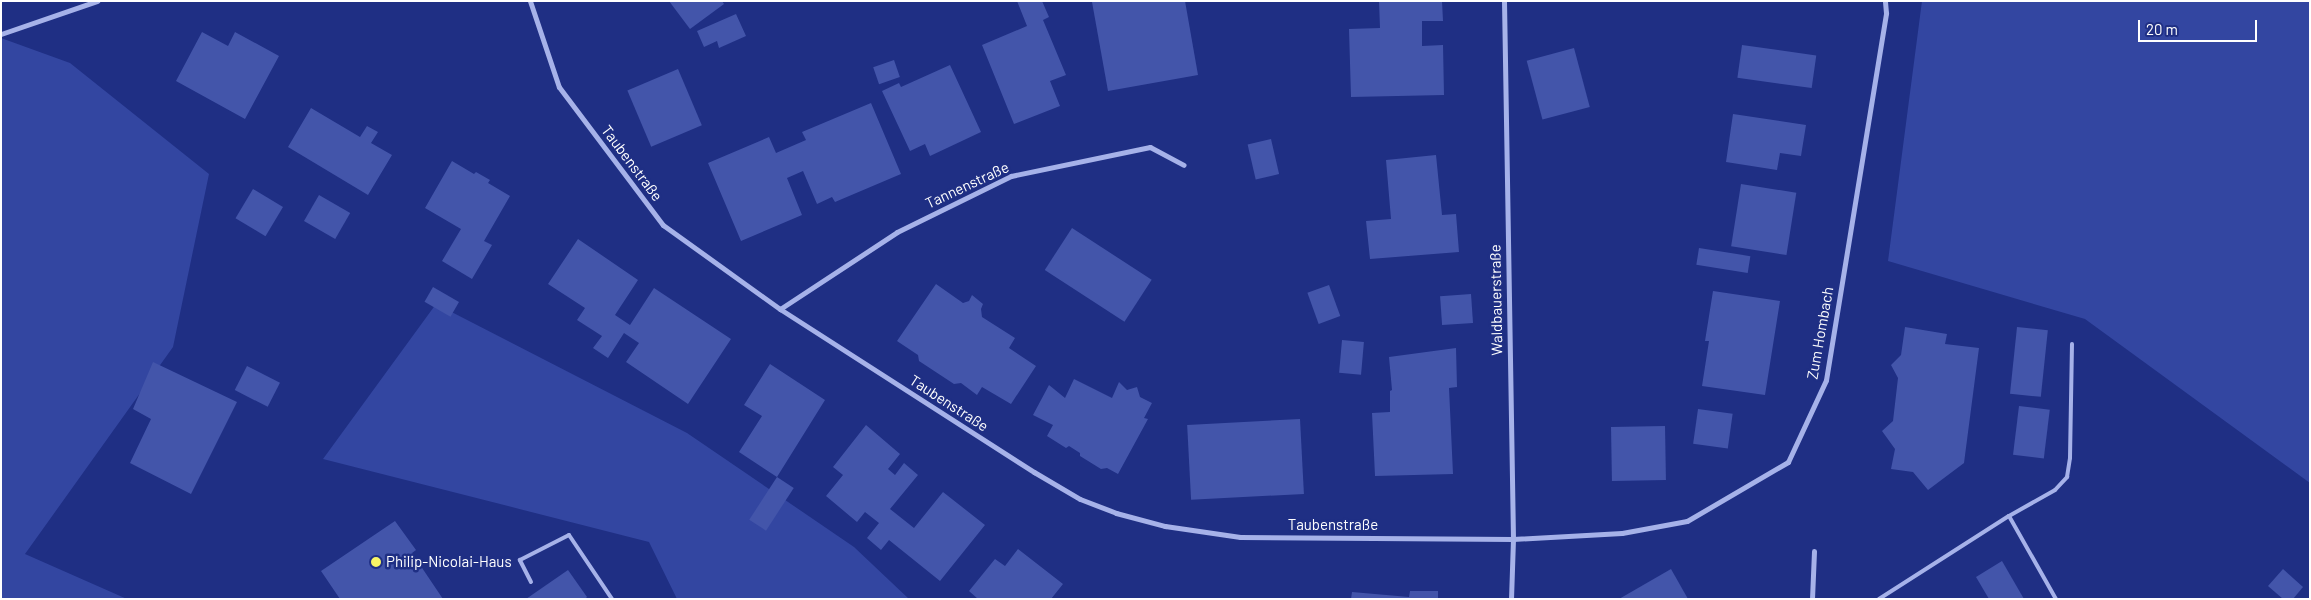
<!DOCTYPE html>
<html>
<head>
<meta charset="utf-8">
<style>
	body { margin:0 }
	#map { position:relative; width:2311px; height:600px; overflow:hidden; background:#1f2f84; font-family:Barlow,sans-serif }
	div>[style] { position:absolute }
	.green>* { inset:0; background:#3346a1 }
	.building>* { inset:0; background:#4355aa; transform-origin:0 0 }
	.lane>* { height:4px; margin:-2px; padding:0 2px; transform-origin:2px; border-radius:2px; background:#a6b2e9 }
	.street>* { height:5px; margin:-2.5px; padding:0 2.5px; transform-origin:2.5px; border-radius:2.5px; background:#a6b2e9 }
	.dots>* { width:14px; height:14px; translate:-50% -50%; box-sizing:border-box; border:2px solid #1f2f84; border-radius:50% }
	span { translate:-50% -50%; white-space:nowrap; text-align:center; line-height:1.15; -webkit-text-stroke:5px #1f2f84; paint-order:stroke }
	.street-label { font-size:15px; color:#fff }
	.poi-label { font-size:15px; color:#fff }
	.left { translate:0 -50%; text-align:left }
	.frame { position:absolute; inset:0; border:2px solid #fff; pointer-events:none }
	.scale { position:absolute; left:2138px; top:20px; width:119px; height:22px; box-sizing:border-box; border:2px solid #fff; border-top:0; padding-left:6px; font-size:15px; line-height:18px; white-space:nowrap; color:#fff; -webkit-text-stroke:4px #1f2f84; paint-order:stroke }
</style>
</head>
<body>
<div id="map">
	<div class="green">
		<div style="clip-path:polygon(1922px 1px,2310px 1px,2310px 483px,2085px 319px,1888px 261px)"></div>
		<div style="clip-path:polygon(1px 38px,70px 63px,209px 174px,173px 347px,25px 554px,127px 599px,1px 599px)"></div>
		<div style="clip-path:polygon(436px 304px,687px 433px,854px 547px,909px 599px,677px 599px,649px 542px,323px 459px)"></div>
	</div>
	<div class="building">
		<div style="clip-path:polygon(669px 1px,722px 1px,724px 4px,690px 29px)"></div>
		<div style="clip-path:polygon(1017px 1px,1042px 1px,1049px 17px,1043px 20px,1066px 75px,1050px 81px,1060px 106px,1014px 124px,982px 45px,1027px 26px)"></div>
		<div style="clip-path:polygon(1099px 1px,1185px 1px,1198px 75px,1108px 91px,1092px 2px)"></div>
		<div style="clip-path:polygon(1379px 1px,1442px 1px,1443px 21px,1422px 21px,1422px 46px,1443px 45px,1444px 95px,1351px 97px,1349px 29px,1380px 28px)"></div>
		<div style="clip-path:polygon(736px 14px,746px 36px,719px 48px,717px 41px,704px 47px,697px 31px)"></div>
		<div style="clip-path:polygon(202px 32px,228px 46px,235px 32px,279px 56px,245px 119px,176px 81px)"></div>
		<div style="left:1742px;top:45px;width:75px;height:33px;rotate:8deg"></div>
		<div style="left:1574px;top:48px;width:61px;height:49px;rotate:75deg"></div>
		<div style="left:894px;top:60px;width:18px;height:22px;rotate:71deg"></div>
		<div style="clip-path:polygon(950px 65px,981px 132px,930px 156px,925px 144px,910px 151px,882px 91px,899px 83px,901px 87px)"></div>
		<div style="left:678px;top:69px;width:61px;height:55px;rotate:67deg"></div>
		<div style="clip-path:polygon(871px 103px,901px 174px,835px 202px,832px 197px,817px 204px,803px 171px,787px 178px,802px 215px,741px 241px,708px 163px,769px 137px,776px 153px,806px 140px,802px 132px)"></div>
		<div style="clip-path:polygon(311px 108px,360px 137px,367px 126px,378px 132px,371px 143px,392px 155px,368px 195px,288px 147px)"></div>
		<div style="clip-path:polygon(1733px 114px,1806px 125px,1801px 156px,1780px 153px,1777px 170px,1726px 162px)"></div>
		<div style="left:1271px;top:139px;width:36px;height:24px;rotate:77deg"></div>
		<div style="clip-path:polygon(1436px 155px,1442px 215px,1456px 214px,1459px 252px,1370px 259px,1366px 221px,1391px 219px,1386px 160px)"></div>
		<div style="clip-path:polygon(452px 161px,474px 174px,476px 172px,490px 180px,488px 183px,510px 196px,484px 241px,492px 245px,472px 279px,442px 261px,461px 229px,425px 208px)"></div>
		<div style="left:1741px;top:184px;width:56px;height:63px;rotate:9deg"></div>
		<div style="left:253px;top:189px;width:35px;height:34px;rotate:31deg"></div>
		<div style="left:319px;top:195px;width:36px;height:30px;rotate:30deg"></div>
		<div style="left:1072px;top:228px;width:95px;height:50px;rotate:33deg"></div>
		<div style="clip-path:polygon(578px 239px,638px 280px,615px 315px,630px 325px,654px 288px,731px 339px,688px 404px,626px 362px,639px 343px,624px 333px,608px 358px,593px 348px,602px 336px,577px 320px,585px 308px,548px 284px)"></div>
		<div style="left:1699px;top:248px;width:52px;height:17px;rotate:9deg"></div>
		<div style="clip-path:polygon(936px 284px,963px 303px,969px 301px,972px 295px,983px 304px,981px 309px,982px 317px,1015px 338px,1009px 348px,1036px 366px,1011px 404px,982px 387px,977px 395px,961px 383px,954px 384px,919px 361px,918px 355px,897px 341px)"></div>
		<div style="left:1329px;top:285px;width:33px;height:23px;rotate:70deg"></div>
		<div style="left:433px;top:287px;width:30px;height:17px;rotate:30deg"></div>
		<div style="clip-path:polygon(1713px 291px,1780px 301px,1765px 395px,1702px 386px,1709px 341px,1705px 341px)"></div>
		<div style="left:1471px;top:294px;width:29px;height:31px;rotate:86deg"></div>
		<div style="clip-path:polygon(1905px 327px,1947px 334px,1945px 344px,1979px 348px,1964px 463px,1928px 490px,1913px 472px,1891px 469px,1895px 449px,1882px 431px,1893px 421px,1898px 378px,1891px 365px,1901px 355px)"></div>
		<div style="left:2017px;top:327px;width:31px;height:67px;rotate:6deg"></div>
		<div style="left:1342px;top:340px;width:22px;height:33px;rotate:5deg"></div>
		<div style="clip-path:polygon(1456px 348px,1457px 387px,1449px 388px,1453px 474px,1375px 476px,1372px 413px,1390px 412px,1390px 391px,1392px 390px,1389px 357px)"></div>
		<div style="clip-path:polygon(153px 362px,237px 402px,191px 494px,130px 463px,151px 419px,133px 409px)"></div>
		<div style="clip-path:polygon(770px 364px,825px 400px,777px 477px,739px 452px,762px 416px,744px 405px)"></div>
		<div style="left:247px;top:366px;width:37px;height:27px;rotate:27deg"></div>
		<div style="clip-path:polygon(1074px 379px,1112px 398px,1119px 382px,1127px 390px,1137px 387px,1140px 397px,1152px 403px,1144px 418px,1148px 419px,1118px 474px,1107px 468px,1101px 469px,1080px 456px,1080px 453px,1069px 446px,1066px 448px,1047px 436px,1053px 425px,1033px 415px,1049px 385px,1065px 398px)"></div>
		<div style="left:2019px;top:406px;width:31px;height:49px;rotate:7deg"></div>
		<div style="left:1698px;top:409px;width:35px;height:35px;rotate:8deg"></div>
		<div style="left:1300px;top:419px;width:75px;height:113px;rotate:87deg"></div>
		<div style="clip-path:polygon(866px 425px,900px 454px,888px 469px,895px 475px,904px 463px,918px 475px,890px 509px,914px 528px,943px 492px,985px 525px,940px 581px,889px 540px,881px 550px,867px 538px,879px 523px,865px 512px,857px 522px,826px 496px,843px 475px,833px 467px)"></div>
		<div style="left:1665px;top:426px;width:54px;height:54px;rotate:89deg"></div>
		<div style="left:777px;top:477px;width:20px;height:51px;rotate:33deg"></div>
		<div style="clip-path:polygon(395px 521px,416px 550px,412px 553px,443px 599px,340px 599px,321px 571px)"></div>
		<div style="clip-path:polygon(1018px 549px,1063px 584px,1051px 599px,978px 599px,969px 591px,995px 559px,1005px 566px)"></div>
		<div style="clip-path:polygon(2002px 561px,2024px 599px,1989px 599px,1976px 577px)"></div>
		<div style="clip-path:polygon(1671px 569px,1688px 599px,1619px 599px)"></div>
		<div style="clip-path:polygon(2283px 569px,2303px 587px,2293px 599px,2283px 599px,2268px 586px)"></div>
		<div style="clip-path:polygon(568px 570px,587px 597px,585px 599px,526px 599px)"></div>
		<div style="clip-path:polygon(1410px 591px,1438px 591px,1438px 599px,1351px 599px,1352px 592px,1409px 597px)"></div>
	</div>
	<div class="lane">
		<div style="left:2009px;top:516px;width:95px;rotate:60.5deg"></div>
		<div style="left:531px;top:582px;width:25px;rotate:-117deg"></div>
		<div style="left:520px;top:560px;width:55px;rotate:-27deg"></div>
		<div style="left:569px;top:535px;width:77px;rotate:56.1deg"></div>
		<div style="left:1879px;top:599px;width:154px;rotate:-32.6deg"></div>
		<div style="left:2009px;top:516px;width:53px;rotate:-29.5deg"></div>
		<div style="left:2055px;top:490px;width:18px;rotate:-47deg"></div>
		<div style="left:2067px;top:477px;width:19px;rotate:-81deg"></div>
		<div style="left:2070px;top:458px;width:114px;rotate:-89deg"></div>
	</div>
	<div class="street">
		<div style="left:530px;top:1px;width:91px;rotate:71.4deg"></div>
		<div style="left:559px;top:87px;width:173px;rotate:53deg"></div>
		<div style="left:663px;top:225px;width:144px;rotate:35.7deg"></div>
		<div style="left:780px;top:309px;width:302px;rotate:32.7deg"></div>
		<div style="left:1034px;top:472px;width:53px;rotate:30.4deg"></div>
		<div style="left:1080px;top:499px;width:39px;rotate:21deg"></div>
		<div style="left:1116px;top:513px;width:51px;rotate:14.9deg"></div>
		<div style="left:1165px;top:526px;width:76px;rotate:8.3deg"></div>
		<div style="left:1240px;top:537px;width:273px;rotate:0.4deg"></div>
		<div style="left:1513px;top:539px;width:109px;rotate:-3.2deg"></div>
		<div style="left:1622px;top:533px;width:66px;rotate:-10.5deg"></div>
		<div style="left:1687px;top:521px;width:117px;rotate:-30.3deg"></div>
		<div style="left:1788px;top:462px;width:90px;rotate:-65.1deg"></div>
		<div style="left:1826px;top:380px;width:372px;rotate:-80.7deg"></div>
		<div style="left:1886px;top:13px;width:12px;rotate:-95deg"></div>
		<div style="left:1504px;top:1px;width:538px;rotate:89.04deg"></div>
		<div style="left:1513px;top:539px;width:60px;rotate:91.9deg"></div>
		<div style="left:1px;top:34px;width:102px;rotate:-19deg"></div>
		<div style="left:780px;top:309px;width:140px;rotate:-33.3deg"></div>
		<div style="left:897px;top:232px;width:127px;rotate:-26.2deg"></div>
		<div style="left:1011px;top:176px;width:142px;rotate:-11.8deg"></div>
		<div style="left:1150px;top:147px;width:38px;rotate:28deg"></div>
		<div style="left:1812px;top:599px;width:48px;rotate:-87.6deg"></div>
	</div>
	<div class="dots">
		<div style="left:376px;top:562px;background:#f8f566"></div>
	</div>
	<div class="street-label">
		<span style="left:632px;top:163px;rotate:53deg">Taubenstraße</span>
		<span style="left:967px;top:185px;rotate:-25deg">Tannenstraße</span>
		<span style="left:1496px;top:300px;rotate:-91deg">Waldbauerstraße</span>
		<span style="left:1820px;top:333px;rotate:-80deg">Zum Hombach</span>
		<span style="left:949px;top:403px;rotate:33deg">Taubenstraße</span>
		<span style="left:1333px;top:525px">Taubenstraße</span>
	</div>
	<div class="poi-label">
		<span class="left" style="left:386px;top:562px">Philip-Nicolai-Haus</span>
	</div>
	<div class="frame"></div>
	<div class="scale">20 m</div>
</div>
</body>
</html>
